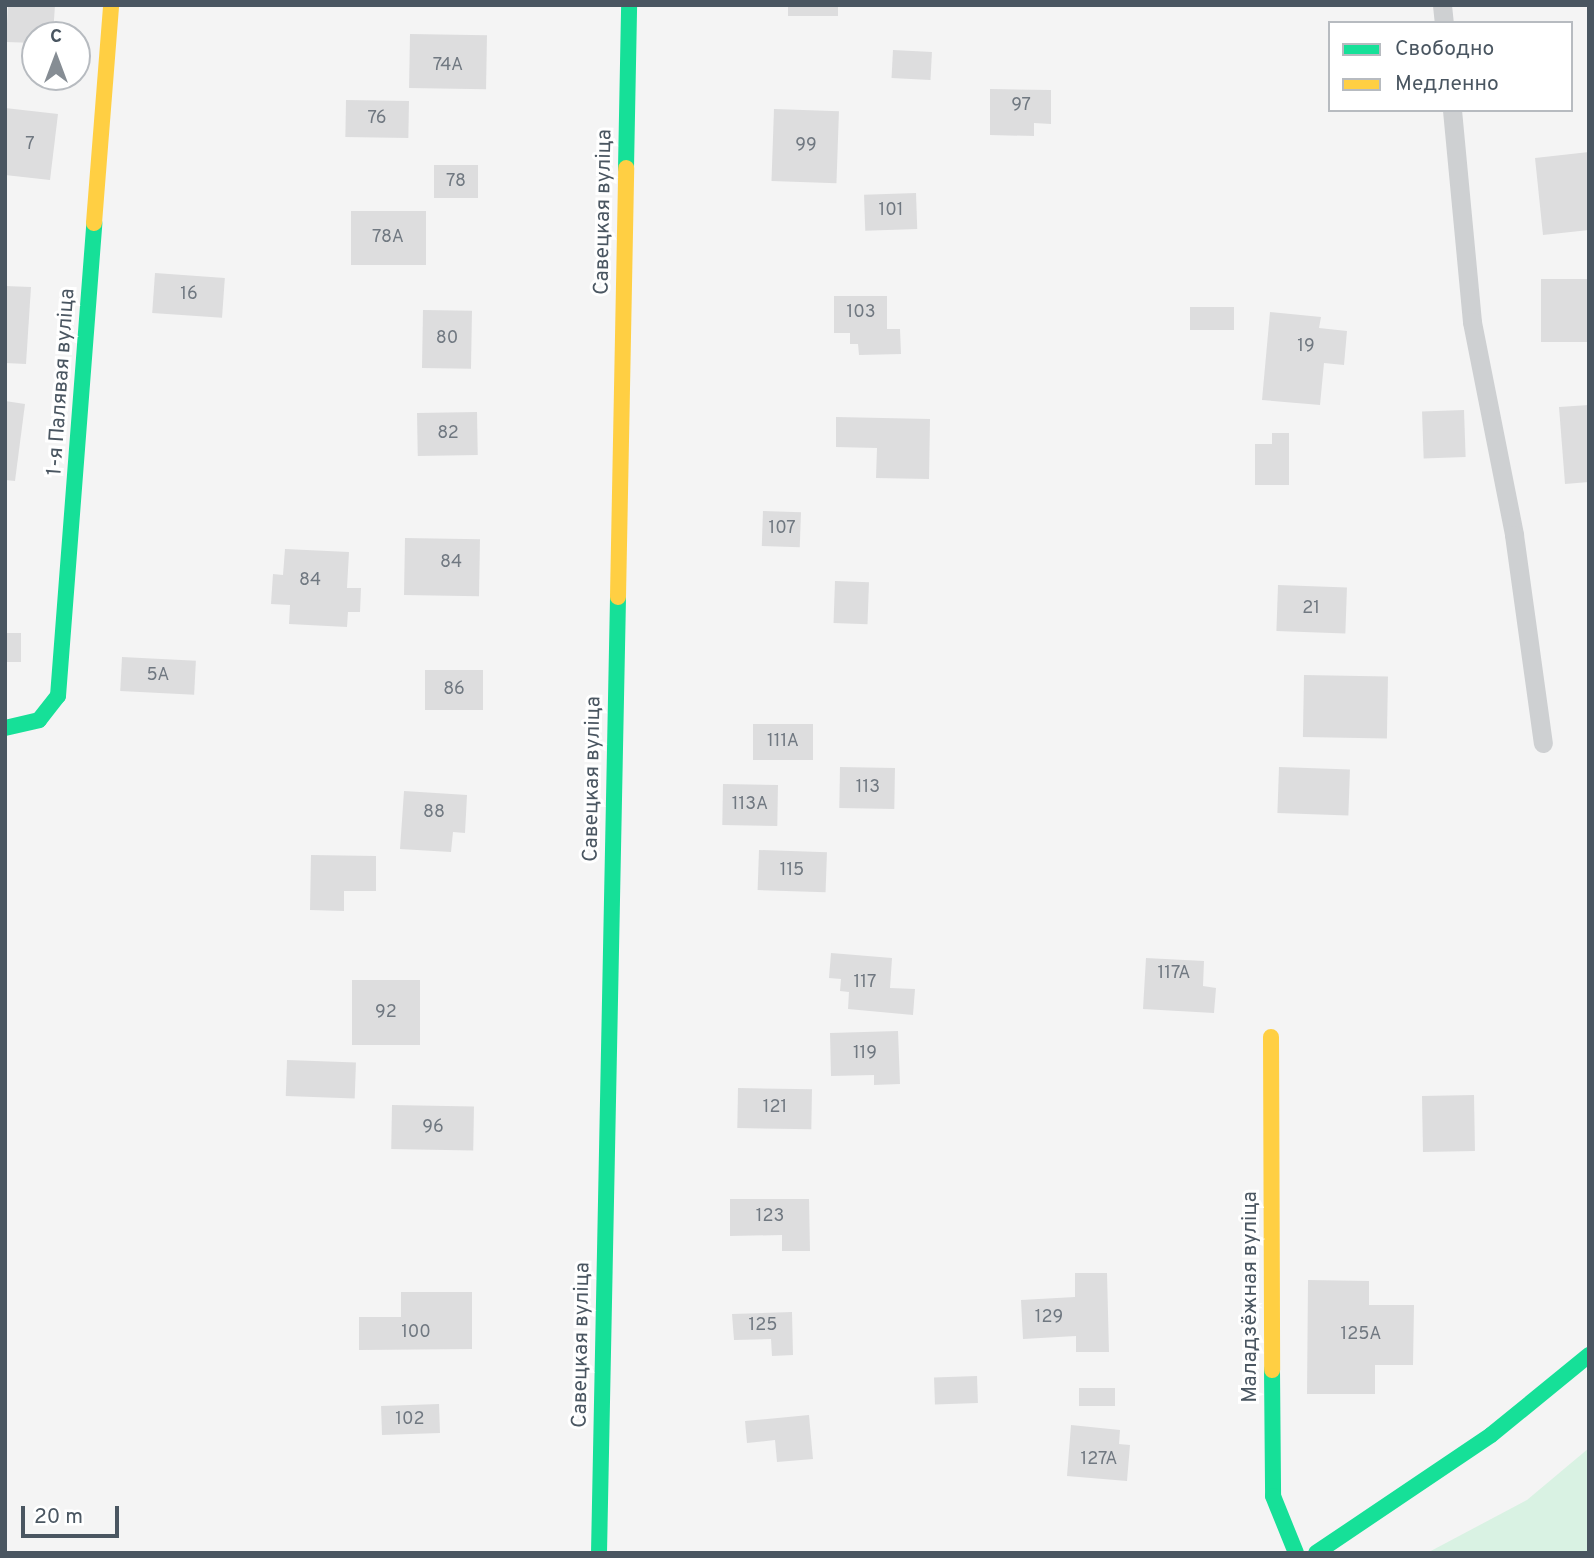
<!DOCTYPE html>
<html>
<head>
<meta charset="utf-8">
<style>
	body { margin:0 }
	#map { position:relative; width:1594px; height:1558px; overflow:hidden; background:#f4f4f4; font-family:Overpass,sans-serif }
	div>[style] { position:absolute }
	.green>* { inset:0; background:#d9f2e3 }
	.building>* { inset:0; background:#ddddde; transform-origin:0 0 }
	.lane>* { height:19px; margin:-9.5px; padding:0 9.5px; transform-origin:9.5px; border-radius:9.5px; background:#ced0d2 }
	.fast>* { height:16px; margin:-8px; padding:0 8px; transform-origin:8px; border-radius:8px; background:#16e098 }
	.slow>* { height:16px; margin:-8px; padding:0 8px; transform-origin:8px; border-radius:8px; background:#ffcf43 }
	span { translate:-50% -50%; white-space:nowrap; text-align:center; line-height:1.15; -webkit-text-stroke:6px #fff; paint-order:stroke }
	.number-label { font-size:18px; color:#707881 }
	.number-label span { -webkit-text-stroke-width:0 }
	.street-label { font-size:21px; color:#4a5661 }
	.frame { position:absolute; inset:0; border:7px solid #4a5661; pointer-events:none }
	.legend { position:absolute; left:1328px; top:21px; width:245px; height:91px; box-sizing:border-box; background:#fff; border:2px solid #b7bbc0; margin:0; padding:9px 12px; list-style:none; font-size:21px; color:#4a5661 }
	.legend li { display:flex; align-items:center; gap:14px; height:35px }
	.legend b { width:35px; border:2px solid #b7bbc0 }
	.north { position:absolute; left:21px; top:21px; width:70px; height:70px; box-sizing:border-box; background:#fff; border:2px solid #b7bbc0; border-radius:50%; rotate:0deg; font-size:19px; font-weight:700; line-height:28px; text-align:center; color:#4a5661 }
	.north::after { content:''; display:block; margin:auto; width:24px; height:32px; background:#868d94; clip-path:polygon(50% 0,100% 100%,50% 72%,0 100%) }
	.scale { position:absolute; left:21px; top:1506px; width:98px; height:32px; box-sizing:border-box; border:4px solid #4a5661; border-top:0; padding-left:9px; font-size:21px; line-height:24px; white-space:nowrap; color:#4a5661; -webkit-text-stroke:5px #fff; paint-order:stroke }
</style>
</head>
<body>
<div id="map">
	<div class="green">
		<div style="clip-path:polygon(1589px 1448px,1589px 1553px,1427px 1553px,1527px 1500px)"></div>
	</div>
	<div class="building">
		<div style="clip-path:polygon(8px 5px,55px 5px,53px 35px,35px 35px,35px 43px,6px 42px)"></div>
		<div style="left:788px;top:5px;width:50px;height:11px"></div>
		<div style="left:410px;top:34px;width:77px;height:54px;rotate:1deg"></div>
		<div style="left:893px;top:50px;width:39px;height:28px;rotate:3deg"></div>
		<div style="clip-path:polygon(990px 89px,1051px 90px,1051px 124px,1034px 123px,1034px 136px,990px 135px)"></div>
		<div style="left:346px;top:100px;width:63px;height:37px;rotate:1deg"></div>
		<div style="clip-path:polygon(5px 108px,58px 114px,50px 180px,5px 175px)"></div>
		<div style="left:774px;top:109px;width:65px;height:72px;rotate:2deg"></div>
		<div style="clip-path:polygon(1589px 152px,1589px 230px,1543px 235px,1535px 158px)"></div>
		<div style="left:434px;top:165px;width:44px;height:33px"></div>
		<div style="left:916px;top:193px;width:36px;height:52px;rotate:88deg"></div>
		<div style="left:351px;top:211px;width:75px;height:54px"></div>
		<div style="left:155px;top:273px;width:70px;height:40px;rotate:4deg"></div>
		<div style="left:1589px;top:279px;width:63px;height:48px;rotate:90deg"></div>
		<div style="clip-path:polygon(5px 286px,31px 287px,26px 364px,5px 363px)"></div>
		<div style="clip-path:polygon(834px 296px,887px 296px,887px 329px,900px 329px,901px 354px,859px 355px,858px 344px,850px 344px,850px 333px,834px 333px)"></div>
		<div style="left:1190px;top:307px;width:44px;height:23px"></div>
		<div style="left:423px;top:310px;width:49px;height:58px;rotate:1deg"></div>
		<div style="clip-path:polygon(1270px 312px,1321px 317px,1319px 328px,1347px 331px,1344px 365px,1324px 363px,1320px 405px,1262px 400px)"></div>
		<div style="clip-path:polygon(5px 401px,25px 404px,15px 481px,5px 480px)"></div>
		<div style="clip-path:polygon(1589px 405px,1589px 482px,1565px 484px,1559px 407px)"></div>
		<div style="left:1464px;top:410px;width:47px;height:42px;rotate:88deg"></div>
		<div style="left:477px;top:412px;width:43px;height:60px;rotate:89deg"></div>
		<div style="clip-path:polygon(836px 417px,930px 419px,929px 479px,876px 478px,877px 448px,836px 447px)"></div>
		<div style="clip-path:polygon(1272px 433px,1289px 433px,1289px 485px,1255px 485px,1255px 444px,1272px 444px)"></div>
		<div style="left:763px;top:511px;width:38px;height:35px;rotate:2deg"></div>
		<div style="left:405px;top:538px;width:75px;height:57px;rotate:1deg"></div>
		<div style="clip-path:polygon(285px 549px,349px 552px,347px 588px,361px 588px,360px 612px,348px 612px,347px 627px,289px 624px,290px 605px,271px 604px,273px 574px,283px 575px)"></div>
		<div style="left:835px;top:581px;width:34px;height:42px;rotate:2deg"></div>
		<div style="left:1278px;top:585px;width:69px;height:46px;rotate:2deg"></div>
		<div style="left:5px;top:633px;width:16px;height:29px"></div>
		<div style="left:122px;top:657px;width:74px;height:34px;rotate:3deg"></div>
		<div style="left:483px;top:670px;width:40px;height:58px;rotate:90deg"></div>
		<div style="left:1304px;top:675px;width:84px;height:62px;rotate:1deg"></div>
		<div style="left:753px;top:724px;width:60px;height:36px"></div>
		<div style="left:840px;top:767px;width:55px;height:41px;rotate:1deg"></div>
		<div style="left:1279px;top:767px;width:71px;height:46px;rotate:2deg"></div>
		<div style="left:723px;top:784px;width:55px;height:41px;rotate:1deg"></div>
		<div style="clip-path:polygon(404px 791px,467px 795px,465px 833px,453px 832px,451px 852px,400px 849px)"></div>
		<div style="left:759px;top:850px;width:68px;height:40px;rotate:2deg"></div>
		<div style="clip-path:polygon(311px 855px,376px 856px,376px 891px,344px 891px,344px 911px,310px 910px)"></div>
		<div style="clip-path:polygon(831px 953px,892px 958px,890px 988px,915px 989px,913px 1015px,848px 1009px,849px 992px,840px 991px,841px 979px,829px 978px)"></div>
		<div style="clip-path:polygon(1146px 958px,1204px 961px,1203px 986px,1216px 988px,1214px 1013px,1143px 1009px)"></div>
		<div style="left:352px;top:980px;width:68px;height:65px"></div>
		<div style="clip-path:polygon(898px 1031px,900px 1084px,874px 1085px,874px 1075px,831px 1076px,830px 1033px)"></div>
		<div style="left:287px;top:1060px;width:69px;height:36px;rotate:2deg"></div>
		<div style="left:738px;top:1088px;width:74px;height:40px;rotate:1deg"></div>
		<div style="left:1474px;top:1095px;width:56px;height:52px;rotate:89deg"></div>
		<div style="left:392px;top:1105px;width:82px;height:44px;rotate:1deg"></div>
		<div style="clip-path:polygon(730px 1199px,809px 1199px,810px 1251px,782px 1251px,782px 1235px,730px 1236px)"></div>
		<div style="clip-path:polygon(1075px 1273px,1107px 1273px,1109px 1352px,1076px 1352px,1076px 1336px,1023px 1339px,1021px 1300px,1075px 1297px)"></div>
		<div style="clip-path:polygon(1308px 1280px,1369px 1281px,1369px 1305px,1414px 1305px,1413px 1365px,1375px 1365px,1375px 1394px,1307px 1394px)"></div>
		<div style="clip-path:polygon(401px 1292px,472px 1292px,472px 1349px,359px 1350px,359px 1317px,401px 1317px)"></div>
		<div style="clip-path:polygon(792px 1312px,793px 1355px,772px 1356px,771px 1339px,734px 1340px,732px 1314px)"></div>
		<div style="left:977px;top:1376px;width:27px;height:43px;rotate:88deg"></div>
		<div style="left:1079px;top:1388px;width:36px;height:18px"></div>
		<div style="left:439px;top:1404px;width:29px;height:58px;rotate:88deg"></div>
		<div style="clip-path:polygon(809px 1415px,813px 1459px,777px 1462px,775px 1440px,747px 1443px,745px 1421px)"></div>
		<div style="clip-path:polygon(1071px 1425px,1120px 1430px,1119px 1444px,1130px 1445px,1127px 1481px,1067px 1476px)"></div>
	</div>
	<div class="lane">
		<div style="left:1442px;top:5px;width:18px;rotate:84deg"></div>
		<div style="left:1452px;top:110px;width:213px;rotate:84.6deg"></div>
		<div style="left:1472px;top:322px;width:217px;rotate:78.8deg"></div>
		<div style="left:1514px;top:535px;width:210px;rotate:82.1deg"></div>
	</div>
	<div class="fast">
		<div style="left:626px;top:168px;width:163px;rotate:-88.9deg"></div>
		<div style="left:5px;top:728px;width:35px;rotate:-13deg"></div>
		<div style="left:39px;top:720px;width:31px;rotate:-52deg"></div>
		<div style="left:58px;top:696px;width:474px;rotate:-85.6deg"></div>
		<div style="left:1272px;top:1370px;width:126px;rotate:89.5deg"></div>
		<div style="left:1273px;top:1496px;width:61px;rotate:68deg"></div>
		<div style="left:599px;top:1553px;width:956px;rotate:-88.86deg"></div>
		<div style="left:1316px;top:1553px;width:211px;rotate:-34deg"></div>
		<div style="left:1491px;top:1435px;width:127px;rotate:-39.2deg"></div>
	</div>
	<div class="slow">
		<div style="left:94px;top:223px;width:219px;rotate:-85.5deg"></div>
		<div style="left:618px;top:597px;width:429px;rotate:-88.9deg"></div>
		<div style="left:1271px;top:1037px;width:333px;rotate:89.8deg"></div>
	</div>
	<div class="number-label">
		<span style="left:448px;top:66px">74А</span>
		<span style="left:1021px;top:106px">97</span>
		<span style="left:377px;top:119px">76</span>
		<span style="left:30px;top:145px">7</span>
		<span style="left:806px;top:146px">99</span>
		<span style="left:456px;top:182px">78</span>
		<span style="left:891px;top:211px">101</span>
		<span style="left:388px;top:238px">78А</span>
		<span style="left:189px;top:295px">16</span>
		<span style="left:861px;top:313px">103</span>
		<span style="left:447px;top:339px">80</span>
		<span style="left:1306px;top:347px">19</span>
		<span style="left:448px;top:434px">82</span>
		<span style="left:782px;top:529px">107</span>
		<span style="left:451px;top:563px">84</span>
		<span style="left:310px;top:581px">84</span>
		<span style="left:1311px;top:609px">21</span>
		<span style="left:158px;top:676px">5А</span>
		<span style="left:454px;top:690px">86</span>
		<span style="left:783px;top:742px">111А</span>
		<span style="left:868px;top:788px">113</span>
		<span style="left:750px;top:805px">113А</span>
		<span style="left:434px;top:813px">88</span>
		<span style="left:792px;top:871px">115</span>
		<span style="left:1174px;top:974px">117А</span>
		<span style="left:865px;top:983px">117</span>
		<span style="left:386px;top:1013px">92</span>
		<span style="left:865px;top:1054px">119</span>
		<span style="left:775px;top:1108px">121</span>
		<span style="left:433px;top:1128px">96</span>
		<span style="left:770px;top:1217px">123</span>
		<span style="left:1049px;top:1318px">129</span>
		<span style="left:763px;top:1326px">125</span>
		<span style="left:416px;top:1333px">100</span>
		<span style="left:1361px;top:1335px">125А</span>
		<span style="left:410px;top:1420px">102</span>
		<span style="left:1099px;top:1460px">127А</span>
	</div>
	<div class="street-label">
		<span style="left:604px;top:212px;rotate:-89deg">Савецкая вуліца</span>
		<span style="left:62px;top:382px;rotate:-86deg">1-я Палявая вуліца</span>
		<span style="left:593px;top:779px;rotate:-89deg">Савецкая вуліца</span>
		<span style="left:1251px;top:1297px;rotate:-90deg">Маладзёжная вуліца</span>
		<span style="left:582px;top:1345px;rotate:-89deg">Савецкая вуліца</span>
	</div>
	<div class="frame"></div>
	<ul class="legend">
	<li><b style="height:9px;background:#16e098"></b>Свободно</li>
	<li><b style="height:9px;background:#ffcf43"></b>Медленно</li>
	</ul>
	<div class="north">С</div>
	<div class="scale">20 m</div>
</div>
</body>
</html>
